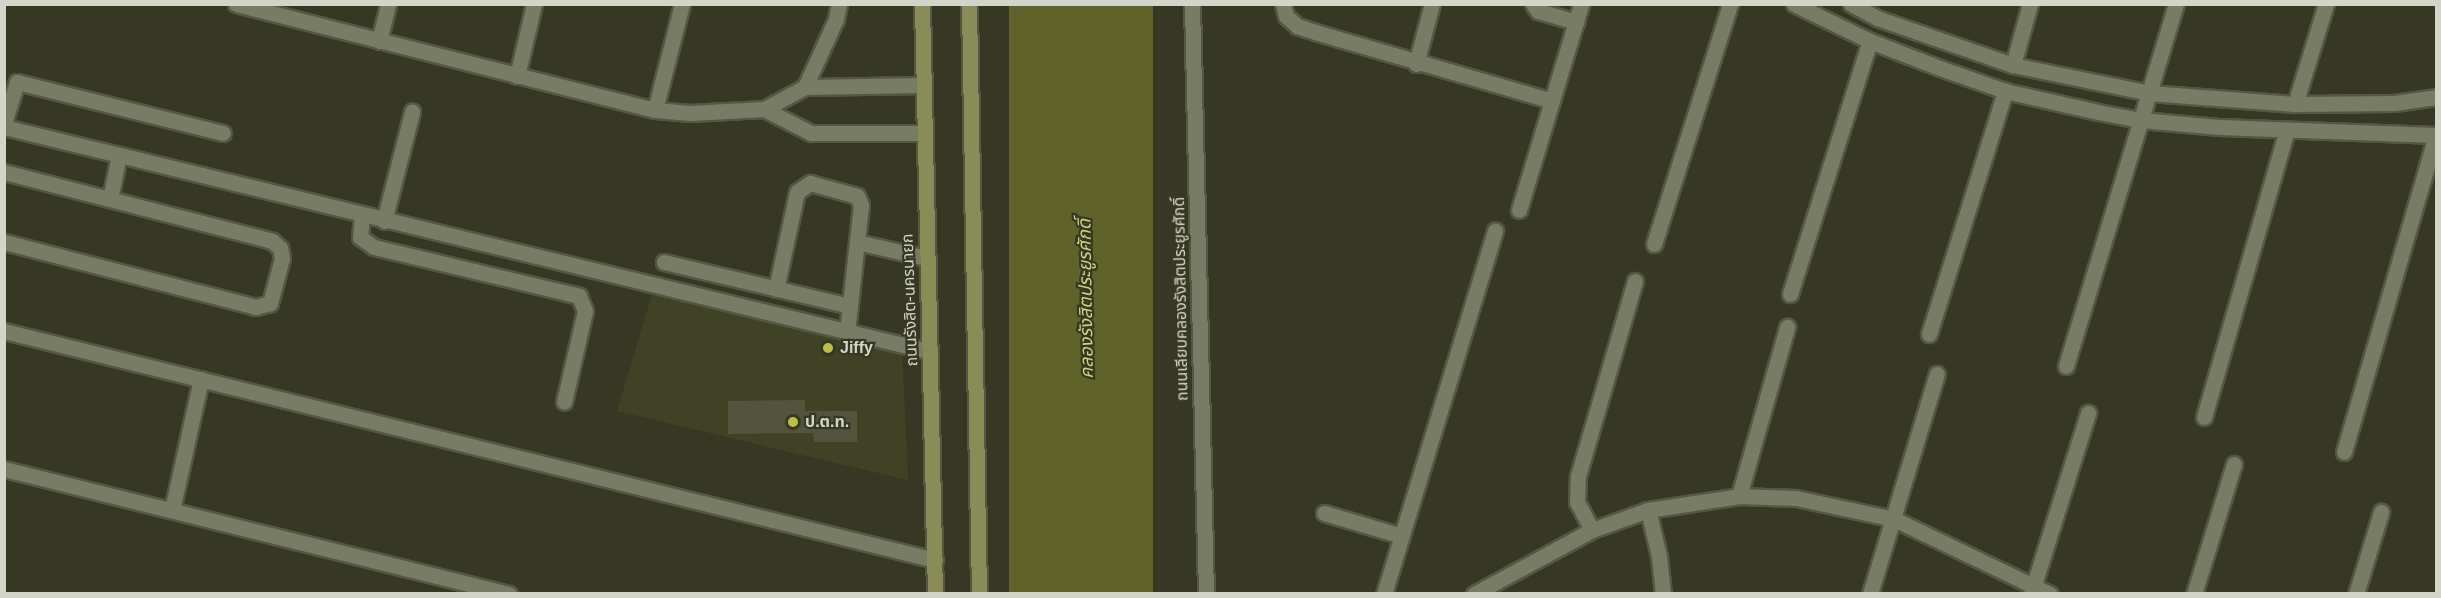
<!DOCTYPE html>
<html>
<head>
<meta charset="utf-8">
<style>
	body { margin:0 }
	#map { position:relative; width:2441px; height:598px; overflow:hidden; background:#373823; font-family:Helvetica,"Noto Sans Thai",sans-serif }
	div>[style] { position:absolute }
	.built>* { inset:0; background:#404226 }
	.water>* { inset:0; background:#5f6229; transform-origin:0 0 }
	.building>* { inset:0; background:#52543e }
	.roads { filter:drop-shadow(2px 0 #555644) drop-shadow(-2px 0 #555644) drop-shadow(0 2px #555644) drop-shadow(0 -2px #555644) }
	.minor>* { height:15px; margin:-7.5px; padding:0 7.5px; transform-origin:7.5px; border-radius:7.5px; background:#797c64 }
	.major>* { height:15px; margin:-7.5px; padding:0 7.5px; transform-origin:7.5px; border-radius:7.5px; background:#898c57 }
	.dots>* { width:16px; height:16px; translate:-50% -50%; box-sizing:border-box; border:3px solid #373823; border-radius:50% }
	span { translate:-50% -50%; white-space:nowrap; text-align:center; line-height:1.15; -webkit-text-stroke:4.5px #373823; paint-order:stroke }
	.street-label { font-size:16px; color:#d4d5c9 }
	.poi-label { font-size:16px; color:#d4d5c9; font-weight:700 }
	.left { translate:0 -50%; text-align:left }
	.water-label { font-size:18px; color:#cfd47e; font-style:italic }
	.frame { position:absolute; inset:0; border:6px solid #d4d5c9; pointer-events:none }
</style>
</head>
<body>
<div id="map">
	<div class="built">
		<div style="clip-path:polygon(654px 288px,902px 352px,908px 480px,617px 411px)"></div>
	</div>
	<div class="water">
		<div style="left:1009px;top:5px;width:144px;height:588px"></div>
	</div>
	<div class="building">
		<div style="clip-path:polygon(805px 400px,805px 411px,857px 411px,857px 442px,814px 442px,813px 433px,728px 434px,728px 401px)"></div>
	</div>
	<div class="roads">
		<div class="minor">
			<div style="left:236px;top:4px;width:432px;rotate:14.2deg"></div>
			<div style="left:655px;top:110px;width:35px;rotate:5deg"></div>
			<div style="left:690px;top:113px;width:74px;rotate:-3.1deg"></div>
			<div style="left:764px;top:109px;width:47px;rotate:-28.2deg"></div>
			<div style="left:805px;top:87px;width:118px;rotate:-1deg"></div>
			<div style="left:1192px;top:4px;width:590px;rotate:88.64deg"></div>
			<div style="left:1283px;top:4px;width:12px;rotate:76deg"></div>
			<div style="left:1286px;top:16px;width:15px;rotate:42deg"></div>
			<div style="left:1297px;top:26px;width:19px;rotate:18deg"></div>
			<div style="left:1315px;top:32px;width:247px;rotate:16.2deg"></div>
			<div style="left:1533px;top:4px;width:9px;rotate:54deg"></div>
			<div style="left:1538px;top:11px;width:40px;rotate:16deg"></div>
			<div style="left:1794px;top:4px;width:85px;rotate:26deg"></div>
			<div style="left:1870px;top:41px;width:75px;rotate:21.1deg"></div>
			<div style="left:1940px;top:68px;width:69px;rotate:19.5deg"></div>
			<div style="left:2005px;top:91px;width:95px;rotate:12.7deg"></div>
			<div style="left:2098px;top:112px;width:44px;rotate:10.5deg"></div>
			<div style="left:2141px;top:120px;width:78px;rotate:5.1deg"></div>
			<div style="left:2219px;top:127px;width:217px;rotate:2.1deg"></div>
			<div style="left:2436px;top:135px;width:330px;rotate:106.2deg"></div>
			<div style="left:1851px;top:4px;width:30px;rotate:28deg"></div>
			<div style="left:1877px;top:18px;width:144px;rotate:19.1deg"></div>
			<div style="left:2013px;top:65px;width:139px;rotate:11.6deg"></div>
			<div style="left:2149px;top:93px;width:146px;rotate:4.3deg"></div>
			<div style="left:2295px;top:104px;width:99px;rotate:-0.6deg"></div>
			<div style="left:2394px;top:103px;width:42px;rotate:-8.1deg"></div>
			<div style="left:379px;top:41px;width:38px;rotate:-76deg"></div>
			<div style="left:1416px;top:64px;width:62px;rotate:-75.1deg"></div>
			<div style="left:2013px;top:65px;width:63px;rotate:-74.4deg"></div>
			<div style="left:517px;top:76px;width:74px;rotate:-76.7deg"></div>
			<div style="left:805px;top:87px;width:75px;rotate:-65.5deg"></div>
			<div style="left:836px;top:19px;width:15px;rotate:-79deg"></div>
			<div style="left:2295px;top:104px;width:105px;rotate:-72.8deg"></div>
			<div style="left:764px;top:109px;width:53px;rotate:27.1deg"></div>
			<div style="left:811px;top:133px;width:113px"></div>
			<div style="left:655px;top:110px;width:109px;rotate:-75.7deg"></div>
			<div style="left:4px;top:123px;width:43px;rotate:-72.4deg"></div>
			<div style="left:17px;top:82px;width:212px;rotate:13.9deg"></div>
			<div style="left:4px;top:127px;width:951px;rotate:13.63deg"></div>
			<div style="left:4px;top:172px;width:277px;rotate:14.4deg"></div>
			<div style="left:272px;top:241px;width:11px;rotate:41deg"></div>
			<div style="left:280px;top:248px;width:10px;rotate:79deg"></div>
			<div style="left:282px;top:258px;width:47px;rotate:104.9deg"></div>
			<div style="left:270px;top:303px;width:15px;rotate:164deg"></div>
			<div style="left:256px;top:307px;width:260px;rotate:-165.5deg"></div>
			<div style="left:110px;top:199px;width:45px;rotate:-78.4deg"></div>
			<div style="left:1519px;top:210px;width:215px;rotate:-73.2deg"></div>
			<div style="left:362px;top:215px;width:22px;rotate:95deg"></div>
			<div style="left:360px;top:237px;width:17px;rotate:36deg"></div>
			<div style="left:374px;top:247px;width:211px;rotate:13.4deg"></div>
			<div style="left:579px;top:296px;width:16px;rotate:68deg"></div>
			<div style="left:585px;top:311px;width:93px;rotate:103deg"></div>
			<div style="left:384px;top:221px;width:113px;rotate:-75.6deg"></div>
			<div style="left:857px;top:242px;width:72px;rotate:12.9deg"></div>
			<div style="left:1654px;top:244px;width:252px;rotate:-72.4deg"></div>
			<div style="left:664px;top:262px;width:191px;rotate:13.3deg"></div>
			<div style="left:776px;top:289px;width:99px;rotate:-77.8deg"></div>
			<div style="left:797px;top:192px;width:16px;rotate:-35deg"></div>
			<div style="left:810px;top:183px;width:49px;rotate:15.5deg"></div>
			<div style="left:857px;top:196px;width:10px;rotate:66deg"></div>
			<div style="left:861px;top:205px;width:127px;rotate:96.3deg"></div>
			<div style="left:1790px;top:294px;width:265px;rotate:-72.5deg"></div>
			<div style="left:4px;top:331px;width:959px;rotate:13.82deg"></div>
			<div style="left:1929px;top:334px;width:255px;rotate:-72.6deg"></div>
			<div style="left:2066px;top:366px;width:378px;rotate:-73.1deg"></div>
			<div style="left:2204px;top:417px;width:299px;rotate:-73.9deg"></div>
			<div style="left:4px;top:469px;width:520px;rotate:13.9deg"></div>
			<div style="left:1739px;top:496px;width:176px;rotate:-74.1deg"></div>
			<div style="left:172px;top:510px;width:134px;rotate:-77.5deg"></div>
			<div style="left:1648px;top:510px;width:47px;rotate:76.6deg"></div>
			<div style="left:1659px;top:556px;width:38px;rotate:84deg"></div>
			<div style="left:1324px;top:513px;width:81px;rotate:16.4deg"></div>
			<div style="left:1592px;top:530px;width:32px;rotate:-118deg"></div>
			<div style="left:1577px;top:502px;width:26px;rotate:-88deg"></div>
			<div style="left:1578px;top:476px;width:203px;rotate:-73.7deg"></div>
			<div style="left:1384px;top:594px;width:380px;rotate:-73deg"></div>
			<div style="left:1474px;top:594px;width:134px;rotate:-28.5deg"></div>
			<div style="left:1592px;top:530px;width:59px;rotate:-19.7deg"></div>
			<div style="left:1648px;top:510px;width:92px;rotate:-8.7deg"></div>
			<div style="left:1739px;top:496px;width:57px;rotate:2deg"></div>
			<div style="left:1796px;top:498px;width:100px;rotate:12.1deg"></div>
			<div style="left:1894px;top:519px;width:173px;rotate:25.7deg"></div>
			<div style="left:1870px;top:594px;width:230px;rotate:-73.1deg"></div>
			<div style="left:2031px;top:594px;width:190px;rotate:-72.5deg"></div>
			<div style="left:2194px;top:594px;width:136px;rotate:-72.9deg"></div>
			<div style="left:2356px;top:594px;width:86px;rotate:-73deg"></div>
		</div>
		<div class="major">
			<div style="left:922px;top:4px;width:590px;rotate:88.74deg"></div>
			<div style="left:969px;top:4px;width:590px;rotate:89.03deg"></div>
		</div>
	</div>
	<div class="dots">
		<div style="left:828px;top:348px;background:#bac045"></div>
		<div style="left:793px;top:422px;background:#bac045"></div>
	</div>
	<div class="street-label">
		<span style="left:1181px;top:299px;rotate:-91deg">ถนนเลียบคลองรังสิตประยูรศักดิ์</span>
		<span style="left:910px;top:300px;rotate:-92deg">ถนนรังสิต-นครนายก</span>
	</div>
	<div class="poi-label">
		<span class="left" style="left:840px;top:348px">Jiffy</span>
		<span class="left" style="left:805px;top:422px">ป.ต.ท.</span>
	</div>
	<div class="water-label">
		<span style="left:1086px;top:299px;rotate:-91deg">คลองรังสิตประยูรศักดิ์</span>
	</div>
	<div class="frame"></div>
</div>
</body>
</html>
